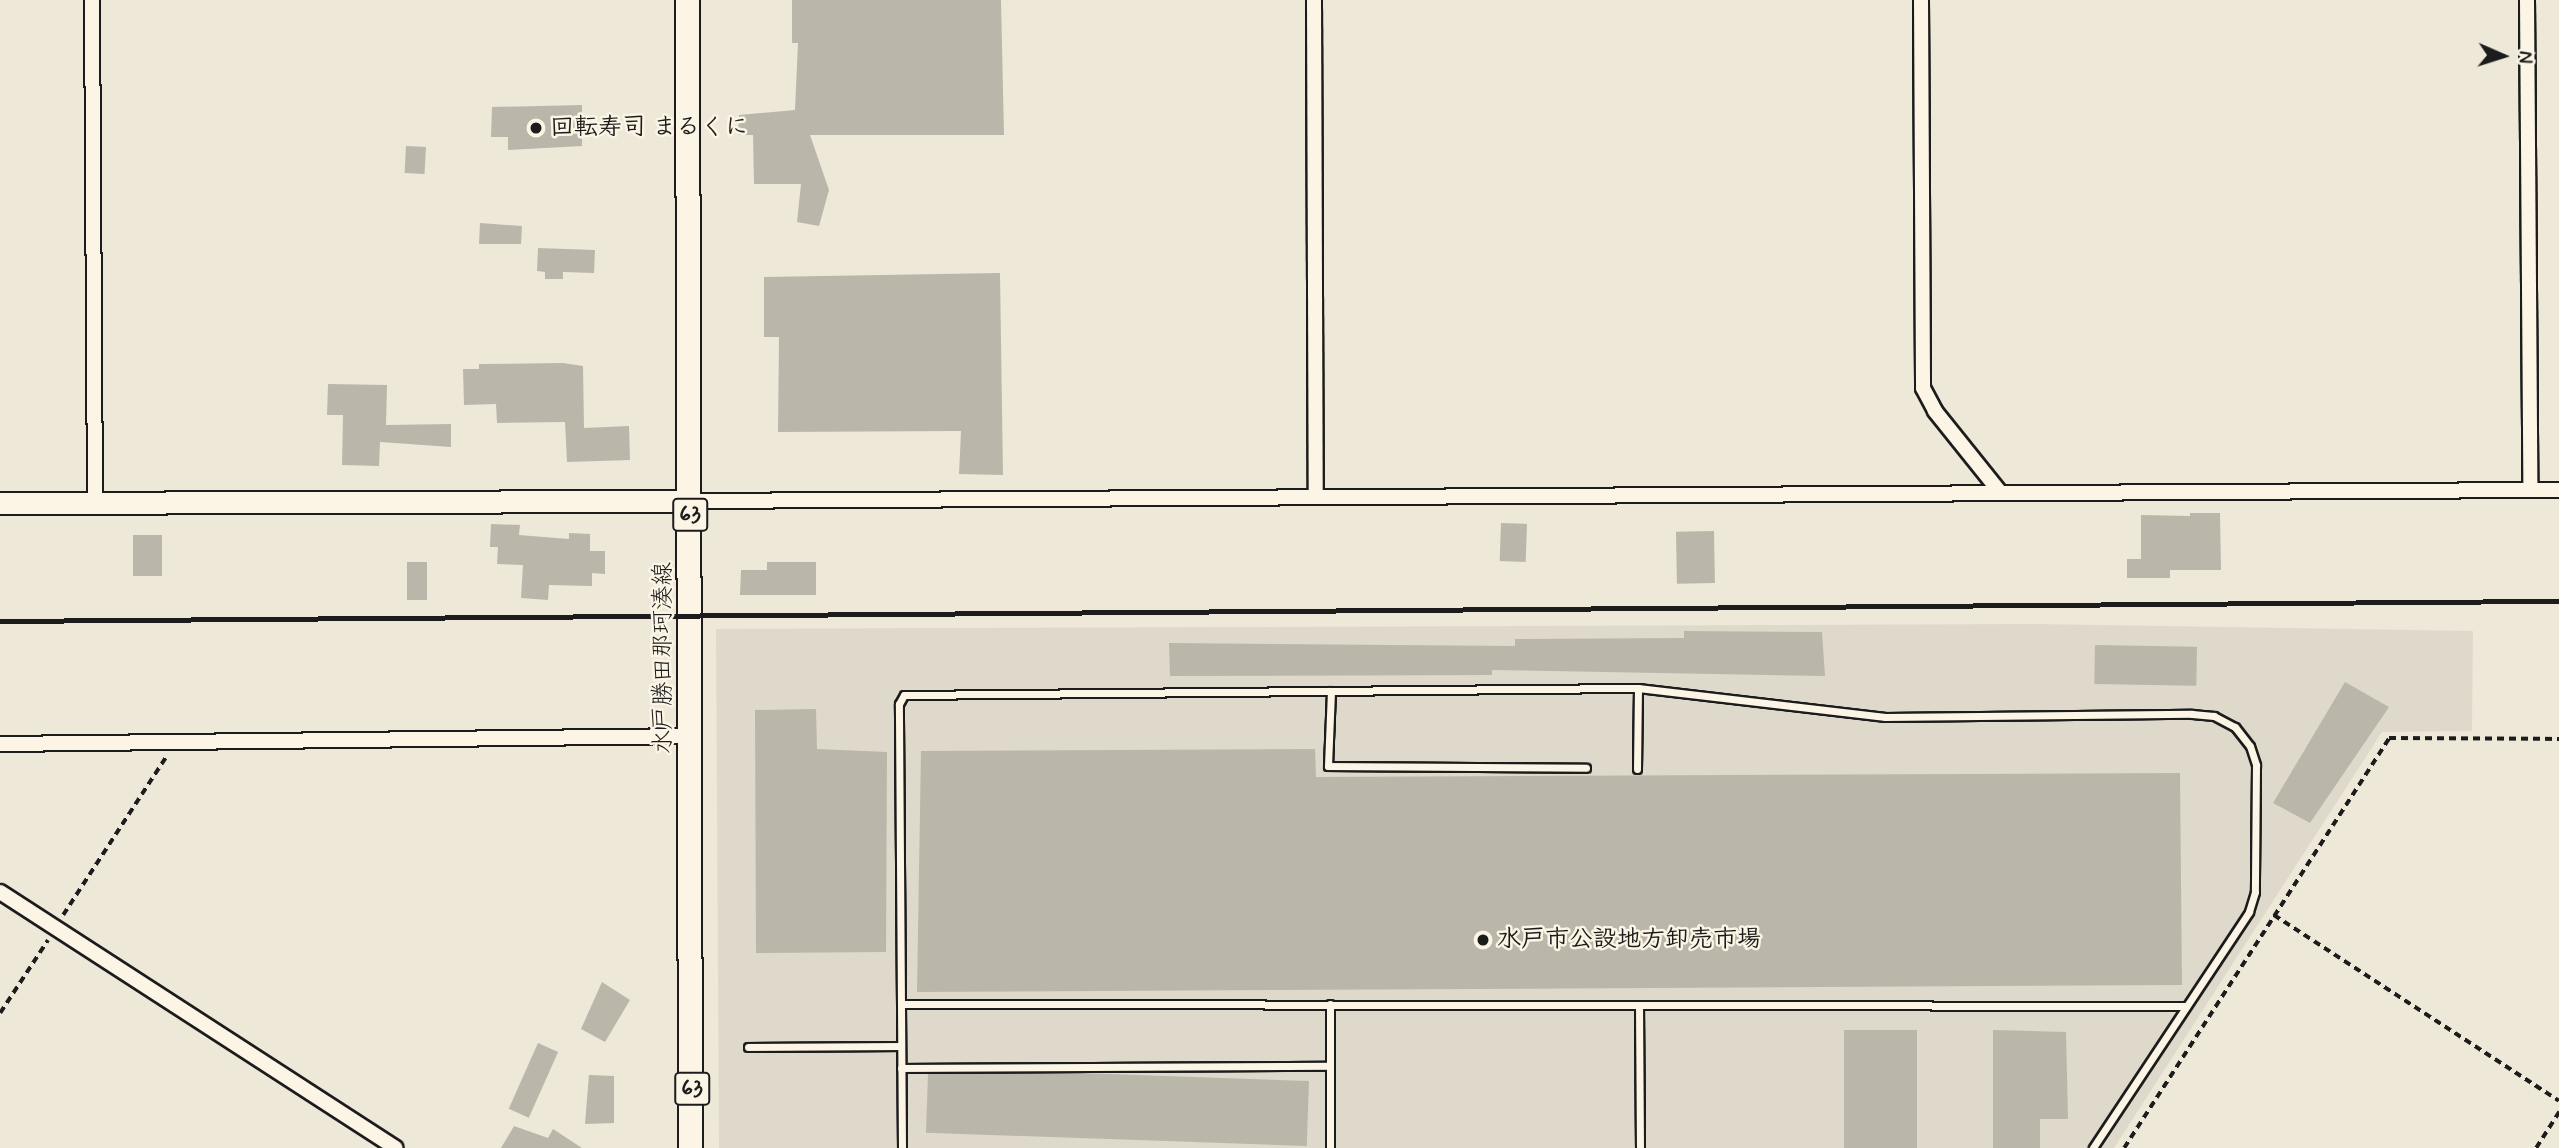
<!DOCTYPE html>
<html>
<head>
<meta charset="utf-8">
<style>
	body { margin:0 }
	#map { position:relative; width:2559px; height:1148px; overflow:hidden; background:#eee8d9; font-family:Mynerve,"Klee One",sans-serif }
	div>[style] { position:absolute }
	.built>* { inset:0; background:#ded9cb }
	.building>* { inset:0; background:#bab6aa; transform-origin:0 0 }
	.path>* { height:3.5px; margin-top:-1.75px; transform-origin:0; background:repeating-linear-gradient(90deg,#1c1c1c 0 7px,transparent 0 12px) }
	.roads { filter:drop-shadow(2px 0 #1c1c1c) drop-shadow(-2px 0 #1c1c1c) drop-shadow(0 2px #1c1c1c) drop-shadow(0 -2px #1c1c1c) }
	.lane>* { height:7px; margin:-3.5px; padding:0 3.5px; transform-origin:3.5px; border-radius:3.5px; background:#fcf5e5 }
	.street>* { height:14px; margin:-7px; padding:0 7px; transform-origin:7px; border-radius:7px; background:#fcf5e5 }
	.secondary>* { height:21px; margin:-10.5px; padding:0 10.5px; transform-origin:10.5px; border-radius:10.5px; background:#fcf5e5 }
	.primary>* { height:23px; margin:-11.5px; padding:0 11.5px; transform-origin:11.5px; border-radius:11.5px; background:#fcf5e5 }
	.rail>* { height:5px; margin:-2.5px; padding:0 2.5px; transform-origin:2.5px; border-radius:2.5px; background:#1c1c1c }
	.dots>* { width:19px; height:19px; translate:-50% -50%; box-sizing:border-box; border:4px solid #fcf5e5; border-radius:50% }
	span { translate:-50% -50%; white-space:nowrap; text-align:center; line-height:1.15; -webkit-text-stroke:5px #fcf5e5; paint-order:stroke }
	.shield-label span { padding:2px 5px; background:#fcf5e5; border:2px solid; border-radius:5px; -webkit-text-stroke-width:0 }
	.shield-label { font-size:23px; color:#1c1c1c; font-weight:700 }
	.poi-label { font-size:24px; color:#1c1c1c; font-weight:700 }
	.left { translate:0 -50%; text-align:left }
	.street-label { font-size:24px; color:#1c1c1c }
	.north { position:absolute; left:2468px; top:21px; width:70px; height:70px; -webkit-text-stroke:5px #fcf5e5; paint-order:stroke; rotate:93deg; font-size:19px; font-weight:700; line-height:28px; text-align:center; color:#1c1c1c }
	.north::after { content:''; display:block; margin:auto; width:24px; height:32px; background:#1c1c1c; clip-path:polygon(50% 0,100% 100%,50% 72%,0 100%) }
</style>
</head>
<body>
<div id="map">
	<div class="built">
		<div style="clip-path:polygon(2035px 624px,2473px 631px,2472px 731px,2382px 732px,2114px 1148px,719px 1148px,716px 629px)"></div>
	</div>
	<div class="building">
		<div style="clip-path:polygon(792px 0,1001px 0,1004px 135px,810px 135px,829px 190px,819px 226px,797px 222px,801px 184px,754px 184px,753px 135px,738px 135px,739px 115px,795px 110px,798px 43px,792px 43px)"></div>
		<div style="clip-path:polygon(582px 105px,582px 146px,508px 150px,508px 137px,491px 137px,492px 107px)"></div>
		<div style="left:406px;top:146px;width:20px;height:27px;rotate:3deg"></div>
		<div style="clip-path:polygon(480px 223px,522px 226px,521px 244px,479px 244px)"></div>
		<div style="clip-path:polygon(538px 248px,595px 250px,594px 273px,563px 272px,563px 279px,545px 279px,545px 272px,537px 271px)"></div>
		<div style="clip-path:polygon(1000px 273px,1003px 475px,959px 474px,961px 431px,778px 432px,779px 337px,764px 337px,764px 277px)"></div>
		<div style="clip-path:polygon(563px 363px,583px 366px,584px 428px,629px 426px,630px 460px,567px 462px,565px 422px,497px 423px,496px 404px,464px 405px,463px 369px,479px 369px,479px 364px)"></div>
		<div style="clip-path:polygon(328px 384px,387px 385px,386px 425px,451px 424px,451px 447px,380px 442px,379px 466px,342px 465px,343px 415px,327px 415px)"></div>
		<div style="clip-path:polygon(2190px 513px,2220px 513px,2221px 570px,2170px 570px,2170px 578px,2127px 578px,2127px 559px,2141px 559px,2141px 515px,2190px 516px)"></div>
		<div style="left:1501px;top:523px;width:26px;height:38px;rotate:2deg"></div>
		<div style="clip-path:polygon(491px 524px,520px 525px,519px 535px,569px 539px,569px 533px,590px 534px,590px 551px,605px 551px,605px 574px,592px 573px,592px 586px,549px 585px,548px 600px,521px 598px,523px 565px,497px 564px,498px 547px,490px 547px)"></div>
		<div style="left:1714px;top:531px;width:52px;height:38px;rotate:89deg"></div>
		<div style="left:133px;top:535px;width:29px;height:41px"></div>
		<div style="left:407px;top:562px;width:20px;height:38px"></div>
		<div style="clip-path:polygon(767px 562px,816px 562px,816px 595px,740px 595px,741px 570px,767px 570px)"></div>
		<div style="clip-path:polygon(1684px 631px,1822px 632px,1825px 676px,1492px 670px,1492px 675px,1170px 676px,1169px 643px,1515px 646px,1515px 639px,1684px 638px)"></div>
		<div style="left:2095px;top:645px;width:102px;height:39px;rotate:1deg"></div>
		<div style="clip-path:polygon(2345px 682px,2389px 707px,2310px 823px,2273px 803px)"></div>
		<div style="clip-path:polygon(816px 709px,817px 749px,887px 752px,886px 952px,756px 953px,755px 710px)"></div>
		<div style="clip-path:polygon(1315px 749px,1316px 777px,2180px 773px,2182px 985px,917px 992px,921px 751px)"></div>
		<div style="clip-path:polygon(602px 982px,630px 1000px,605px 1042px,581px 1029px)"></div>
		<div style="left:1917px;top:1030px;width:118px;height:73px;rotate:90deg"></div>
		<div style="clip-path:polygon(1993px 1030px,2066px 1032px,2068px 1119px,2040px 1119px,2040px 1148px,1993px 1148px)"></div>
		<div style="left:538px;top:1043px;width:22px;height:72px;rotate:24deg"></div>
		<div style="clip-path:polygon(589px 1075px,614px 1076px,614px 1123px,585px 1124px)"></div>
		<div style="left:1309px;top:1081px;width:65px;height:381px;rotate:92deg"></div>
		<div style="clip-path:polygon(514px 1126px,548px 1138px,553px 1129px,582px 1148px,501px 1148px)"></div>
	</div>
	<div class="path">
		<div style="left:63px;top:915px;width:189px;rotate:-56.9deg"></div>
		<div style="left:2274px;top:915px;width:340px;rotate:33.1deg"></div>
		<div style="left:0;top:1013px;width:87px;rotate:-56.7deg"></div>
		<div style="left:2124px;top:1148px;width:488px;rotate:-57.1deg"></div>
		<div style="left:2389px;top:738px;width:170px;rotate:0.3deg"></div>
		<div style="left:2536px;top:1148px;width:43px;rotate:-57.4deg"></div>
	</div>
	<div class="roads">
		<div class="lane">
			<div style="left:1331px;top:691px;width:75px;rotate:92.3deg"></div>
			<div style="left:1328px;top:766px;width:258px;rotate:0.4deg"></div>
			<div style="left:1637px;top:769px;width:81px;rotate:-89.3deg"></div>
			<div style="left:901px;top:1004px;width:738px;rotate:0.08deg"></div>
			<div style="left:1639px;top:1005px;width:143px;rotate:89.6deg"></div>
			<div style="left:1330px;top:1004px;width:144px;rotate:90deg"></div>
			<div style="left:1639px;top:1005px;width:547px;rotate:0.1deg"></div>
			<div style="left:748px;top:1047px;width:153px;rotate:-0.4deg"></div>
			<div style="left:901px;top:1068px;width:429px;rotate:-0.3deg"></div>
			<div style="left:902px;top:1148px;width:444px;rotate:-90.4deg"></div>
			<div style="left:899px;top:704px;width:10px;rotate:-61deg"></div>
			<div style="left:904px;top:695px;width:734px;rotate:-0.55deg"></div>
			<div style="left:1638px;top:688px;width:249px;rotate:6.7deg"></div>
			<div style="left:1885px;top:717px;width:307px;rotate:-0.6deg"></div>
			<div style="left:2192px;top:714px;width:22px;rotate:5deg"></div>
			<div style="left:2214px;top:716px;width:24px;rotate:28deg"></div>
			<div style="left:2235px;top:727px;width:24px;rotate:52deg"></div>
			<div style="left:2250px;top:746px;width:20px;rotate:72deg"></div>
			<div style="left:2256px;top:765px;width:127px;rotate:90.5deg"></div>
			<div style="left:2255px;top:892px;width:21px;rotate:107deg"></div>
			<div style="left:2249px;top:912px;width:283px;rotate:123.5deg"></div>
		</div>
		<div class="street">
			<div style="left:92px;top:0;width:502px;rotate:89.66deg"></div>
			<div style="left:1314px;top:0;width:496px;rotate:89.8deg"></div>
			<div style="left:1921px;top:0;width:388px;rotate:89.7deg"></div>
			<div style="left:1923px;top:388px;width:26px;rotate:62deg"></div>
			<div style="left:1935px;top:411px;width:102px;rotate:51.3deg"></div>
			<div style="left:2527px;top:0;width:490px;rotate:89.6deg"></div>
			<div style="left:690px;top:501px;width:1869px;rotate:-0.34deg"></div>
			<div style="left:0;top:744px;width:691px;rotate:-0.66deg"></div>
			<div style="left:0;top:892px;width:471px;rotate:32.9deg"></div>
		</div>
		<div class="secondary">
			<div style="left:0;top:503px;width:690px;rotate:-0.17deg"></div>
		</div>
		<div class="primary">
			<div style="left:687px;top:0;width:1148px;rotate:89.85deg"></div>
		</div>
	</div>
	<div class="rail">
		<div style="left:0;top:621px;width:2559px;rotate:-0.45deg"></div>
	</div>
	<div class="dots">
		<div style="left:536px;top:128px;background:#1c1c1c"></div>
		<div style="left:1483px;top:940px;background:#1c1c1c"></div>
	</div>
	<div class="shield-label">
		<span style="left:690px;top:515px">63</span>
		<span style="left:692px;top:1089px">63</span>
	</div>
	<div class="poi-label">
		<span class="left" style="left:550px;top:128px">回転寿司 まるくに</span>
		<span class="left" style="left:1497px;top:940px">水戸市公設地方卸売市場</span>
	</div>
	<div class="street-label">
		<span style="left:664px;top:658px;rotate:-90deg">水戸勝田那珂湊線</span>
	</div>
	<div class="north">N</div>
</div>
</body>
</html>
